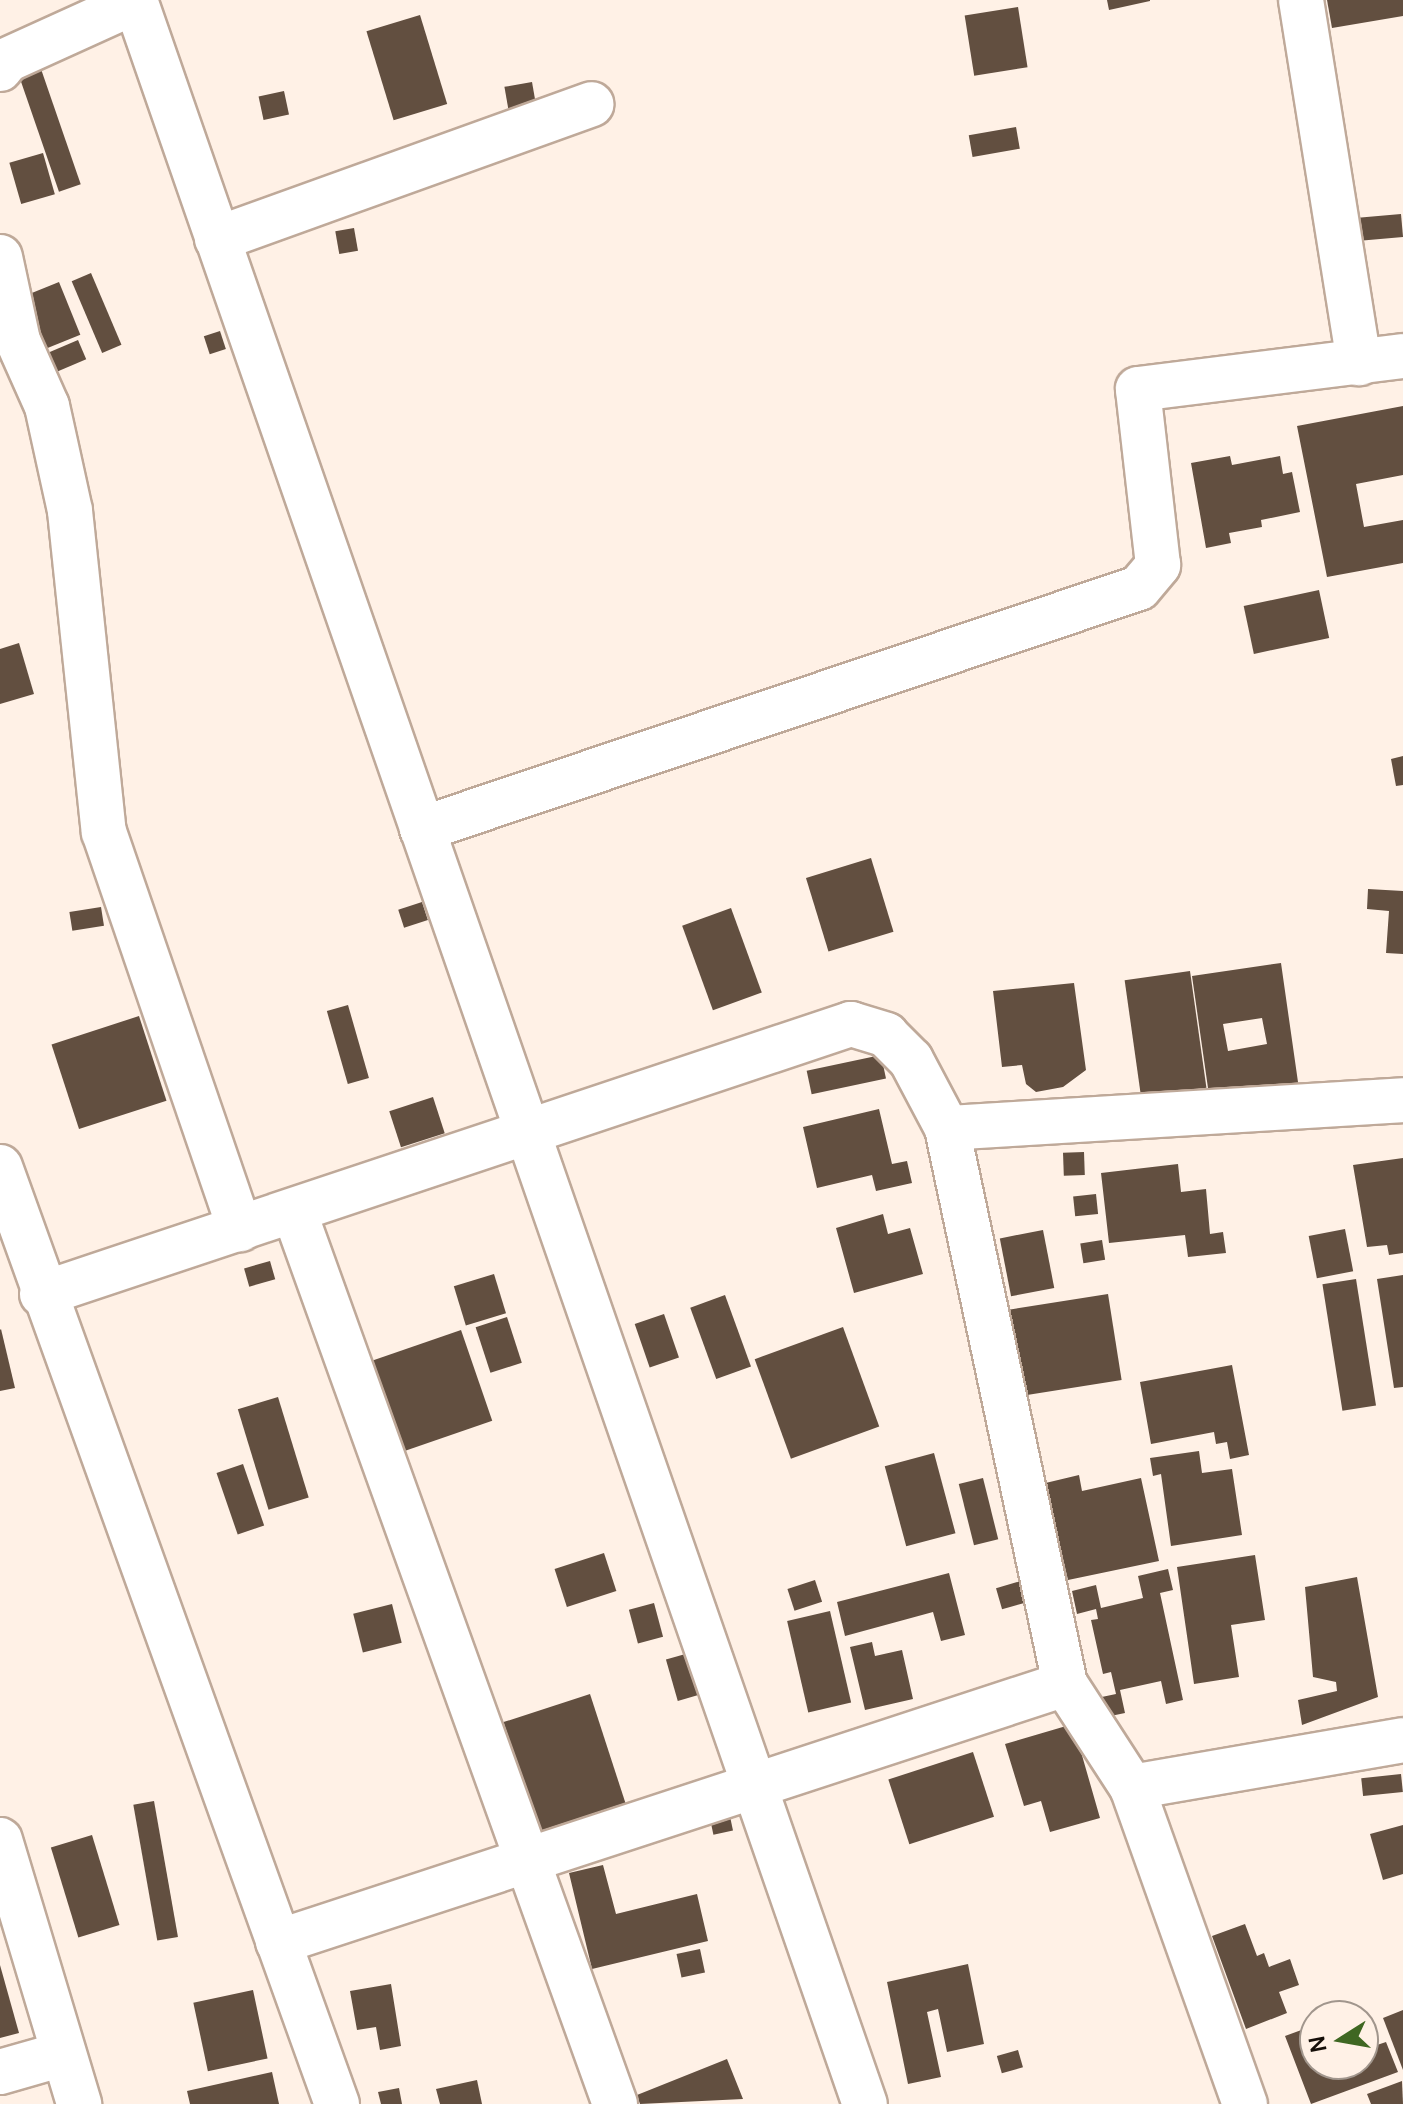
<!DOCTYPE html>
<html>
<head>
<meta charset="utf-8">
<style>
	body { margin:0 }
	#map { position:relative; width:1403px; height:2104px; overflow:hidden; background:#fff1e6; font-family:Manrope,sans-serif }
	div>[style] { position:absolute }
	.building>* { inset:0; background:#624f40; transform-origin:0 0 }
	.roads { filter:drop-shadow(2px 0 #bfa999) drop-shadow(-2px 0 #bfa999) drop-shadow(0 2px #bfa999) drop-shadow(0 -2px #bfa999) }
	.minor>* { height:44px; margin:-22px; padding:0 22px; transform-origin:22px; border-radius:22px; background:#fff }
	span { translate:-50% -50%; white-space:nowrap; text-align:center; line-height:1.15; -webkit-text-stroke:8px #fff1e6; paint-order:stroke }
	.north { position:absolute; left:1299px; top:2000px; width:80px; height:80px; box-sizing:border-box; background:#fff1e6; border:2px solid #a1968d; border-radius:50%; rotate:259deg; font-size:22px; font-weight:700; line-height:32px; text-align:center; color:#150e08 }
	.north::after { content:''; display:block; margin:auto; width:28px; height:36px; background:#3f6722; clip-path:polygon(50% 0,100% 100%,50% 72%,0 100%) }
</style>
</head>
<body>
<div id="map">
	<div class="building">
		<div style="clip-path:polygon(1107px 0,1150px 0,1150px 1px,1109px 10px)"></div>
		<div style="clip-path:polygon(1327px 0,1403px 0,1403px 16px,1332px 28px)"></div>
		<div style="left:1018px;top:7px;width:61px;height:54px;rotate:81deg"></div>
		<div style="left:420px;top:15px;width:93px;height:56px;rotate:73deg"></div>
		<div style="left:41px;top:69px;width:122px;height:23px;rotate:71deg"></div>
		<div style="left:532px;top:82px;width:23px;height:28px;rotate:80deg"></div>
		<div style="left:284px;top:91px;width:24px;height:26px;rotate:78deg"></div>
		<div style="left:1016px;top:127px;width:22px;height:48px;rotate:80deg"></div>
		<div style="left:43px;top:153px;width:43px;height:35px;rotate:74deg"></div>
		<div style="left:1401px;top:214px;width:23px;height:43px;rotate:85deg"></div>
		<div style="left:354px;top:228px;width:23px;height:19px;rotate:80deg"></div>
		<div style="left:91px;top:273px;width:78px;height:21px;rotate:67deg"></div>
		<div style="left:59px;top:282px;width:57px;height:48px;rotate:68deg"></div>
		<div style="left:220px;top:331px;width:19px;height:17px;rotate:72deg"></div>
		<div style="left:78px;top:340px;width:21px;height:37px;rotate:67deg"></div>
		<div style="clip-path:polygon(1403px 406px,1403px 475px,1356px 484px,1364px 527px,1403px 520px,1403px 563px,1327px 577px,1297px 426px)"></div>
		<div style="clip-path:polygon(1230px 456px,1232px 465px,1280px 456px,1283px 474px,1292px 472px,1300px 512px,1261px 520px,1262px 527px,1229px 533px,1231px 543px,1206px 548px,1191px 463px)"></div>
		<div style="left:1319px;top:590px;width:49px;height:77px;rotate:78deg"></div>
		<div style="clip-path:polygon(19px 643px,34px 694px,0 704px,0 649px)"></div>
		<div style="clip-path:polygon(1403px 756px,1403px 785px,1396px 786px,1391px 759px)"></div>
		<div style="left:871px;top:858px;width:77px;height:68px;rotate:73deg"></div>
		<div style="clip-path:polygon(1368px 889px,1403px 891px,1403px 954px,1386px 953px,1389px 911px,1367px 909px)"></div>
		<div style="left:422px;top:902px;width:19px;height:25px;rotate:72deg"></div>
		<div style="left:101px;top:907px;width:19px;height:32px;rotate:81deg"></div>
		<div style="left:731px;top:908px;width:90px;height:52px;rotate:70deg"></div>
		<div style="clip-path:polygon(evenodd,1281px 963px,1299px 1089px,1210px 1102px,1192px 976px,1281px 963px,1262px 1018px,1267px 1044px,1228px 1051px,1223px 1024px,1262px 1018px)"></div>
		<div style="left:1190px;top:971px;width:118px;height:66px;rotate:82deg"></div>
		<div style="clip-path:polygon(1074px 983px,1086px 1070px,1063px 1087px,1036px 1092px,1026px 1084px,1022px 1065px,1002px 1067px,993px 991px)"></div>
		<div style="left:348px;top:1005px;width:76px;height:22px;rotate:74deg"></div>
		<div style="left:139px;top:1016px;width:89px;height:92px;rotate:72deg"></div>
		<div style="left:881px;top:1055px;width:24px;height:76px;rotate:78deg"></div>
		<div style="left:433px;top:1097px;width:38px;height:46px;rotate:72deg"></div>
		<div style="clip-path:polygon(879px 1109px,892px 1164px,907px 1161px,912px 1183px,876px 1191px,872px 1175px,817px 1188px,803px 1127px)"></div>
		<div style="left:1084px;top:1152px;width:23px;height:21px;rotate:88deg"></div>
		<div style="clip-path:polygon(1403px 1158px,1403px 1253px,1389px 1255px,1387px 1245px,1367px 1247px,1353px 1165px)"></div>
		<div style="clip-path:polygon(1178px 1164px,1181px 1192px,1206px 1189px,1210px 1234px,1223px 1232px,1226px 1253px,1188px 1257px,1185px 1235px,1109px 1243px,1101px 1173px)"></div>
		<div style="left:1096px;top:1194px;width:20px;height:23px;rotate:84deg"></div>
		<div style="clip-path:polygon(883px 1214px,888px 1234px,910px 1228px,923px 1274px,854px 1293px,836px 1228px)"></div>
		<div style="left:1345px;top:1229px;width:43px;height:37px;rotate:79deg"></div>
		<div style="left:1043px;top:1230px;width:59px;height:44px;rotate:79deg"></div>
		<div style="left:1102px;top:1240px;width:20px;height:22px;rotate:81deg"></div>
		<div style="left:270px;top:1261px;width:19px;height:27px;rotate:74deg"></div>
		<div style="left:494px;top:1274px;width:41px;height:42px;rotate:73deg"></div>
		<div style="clip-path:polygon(1403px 1275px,1403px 1387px,1394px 1388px,1377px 1279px)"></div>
		<div style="left:1356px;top:1279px;width:128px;height:34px;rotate:81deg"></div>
		<div style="left:1108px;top:1294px;width:87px;height:116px;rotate:81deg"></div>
		<div style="left:725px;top:1295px;width:76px;height:37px;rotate:70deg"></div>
		<div style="left:664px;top:1314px;width:46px;height:31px;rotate:71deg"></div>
		<div style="left:507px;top:1317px;width:48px;height:33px;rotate:72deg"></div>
		<div style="left:843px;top:1327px;width:106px;height:94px;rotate:70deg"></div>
		<div style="clip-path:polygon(1px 1329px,15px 1388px,0 1391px,0 1330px)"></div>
		<div style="left:461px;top:1330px;width:96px;height:95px;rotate:71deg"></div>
		<div style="clip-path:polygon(1232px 1365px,1249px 1455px,1230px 1459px,1227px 1442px,1216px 1444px,1214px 1432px,1151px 1444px,1140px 1382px)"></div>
		<div style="left:278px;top:1397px;width:105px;height:42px;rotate:73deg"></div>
		<div style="clip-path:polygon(1199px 1451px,1202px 1473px,1232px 1469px,1242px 1535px,1171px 1546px,1161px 1474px,1153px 1476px,1150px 1458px)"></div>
		<div style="left:934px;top:1453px;width:83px;height:51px;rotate:75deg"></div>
		<div style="left:243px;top:1464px;width:65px;height:28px;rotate:71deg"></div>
		<div style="clip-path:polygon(1079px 1475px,1082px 1491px,1141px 1478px,1159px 1561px,1068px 1580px,1051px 1506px,1038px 1509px,1033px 1486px)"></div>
		<div style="left:983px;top:1478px;width:63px;height:25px;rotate:76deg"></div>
		<div style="left:604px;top:1553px;width:40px;height:52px;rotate:72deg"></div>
		<div style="clip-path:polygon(1255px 1555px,1265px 1620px,1231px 1625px,1239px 1677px,1194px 1684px,1177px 1567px)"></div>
		<div style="clip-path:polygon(1168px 1569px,1173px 1590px,1160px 1593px,1183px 1700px,1166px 1704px,1161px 1681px,1120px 1690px,1125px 1713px,1101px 1718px,1097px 1698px,1116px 1694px,1111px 1672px,1103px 1674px,1091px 1620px,1098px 1619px,1096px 1609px,1077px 1614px,1072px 1591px,1096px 1585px,1101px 1608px,1143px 1598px,1138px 1576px)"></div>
		<div style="clip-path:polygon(949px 1573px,965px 1635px,941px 1641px,933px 1612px,845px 1636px,837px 1602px)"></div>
		<div style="clip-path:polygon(1357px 1577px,1378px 1697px,1302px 1725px,1298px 1700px,1337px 1691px,1336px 1682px,1313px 1677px,1305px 1587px)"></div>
		<div style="left:815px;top:1580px;width:23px;height:29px;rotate:72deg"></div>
		<div style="left:1021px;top:1581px;width:22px;height:26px;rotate:74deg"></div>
		<div style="left:654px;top:1603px;width:35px;height:26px;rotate:75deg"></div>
		<div style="left:392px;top:1604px;width:40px;height:40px;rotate:76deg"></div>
		<div style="left:830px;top:1611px;width:94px;height:44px;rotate:77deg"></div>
		<div style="clip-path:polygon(872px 1642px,875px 1656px,902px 1650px,913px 1699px,865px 1710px,850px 1647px)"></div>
		<div style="left:689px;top:1653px;width:43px;height:24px;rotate:74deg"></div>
		<div style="left:590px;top:1694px;width:115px;height:91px;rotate:72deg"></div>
		<div style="clip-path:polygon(1073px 1724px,1100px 1818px,1050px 1832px,1041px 1801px,1024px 1806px,1005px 1744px)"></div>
		<div style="left:973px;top:1752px;width:68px;height:89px;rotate:72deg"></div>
		<div style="left:1401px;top:1774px;width:18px;height:40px;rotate:84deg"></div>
		<div style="left:154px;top:1801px;width:138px;height:21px;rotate:80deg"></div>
		<div style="left:728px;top:1807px;width:24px;height:20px;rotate:78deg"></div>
		<div style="clip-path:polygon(1403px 1825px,1403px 1874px,1383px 1880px,1370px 1834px)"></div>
		<div style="left:92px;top:1835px;width:94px;height:43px;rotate:73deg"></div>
		<div style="clip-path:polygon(603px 1865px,616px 1914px,697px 1894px,708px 1941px,592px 1969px,569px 1873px)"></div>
		<div style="clip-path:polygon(1245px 1924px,1257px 1956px,1264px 1953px,1269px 1967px,1290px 1959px,1299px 1985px,1279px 1992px,1287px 2013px,1246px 2029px,1212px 1936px)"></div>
		<div style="left:700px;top:1949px;width:24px;height:24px;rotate:78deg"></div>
		<div style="clip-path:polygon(968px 1964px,984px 2044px,947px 2052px,938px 2009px,927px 2012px,941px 2077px,908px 2084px,887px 1982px)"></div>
		<div style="clip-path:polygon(0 1965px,19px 2033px,0 2038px)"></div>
		<div style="clip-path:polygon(391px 1984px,401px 2046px,380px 2050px,376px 2027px,357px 2030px,350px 1991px)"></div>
		<div style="left:253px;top:1990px;width:70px;height:61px;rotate:78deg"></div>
		<div style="clip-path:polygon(1403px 2010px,1403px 2070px,1383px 2018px)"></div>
		<div style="clip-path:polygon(1363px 2017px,1374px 2046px,1386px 2042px,1398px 2072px,1311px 2104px,1285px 2036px,1315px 2025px,1315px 2064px,1363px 2064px)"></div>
		<div style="left:1018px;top:2050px;width:18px;height:22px;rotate:74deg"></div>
		<div style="clip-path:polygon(727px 2059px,743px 2099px,640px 2104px,637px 2095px)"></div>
		<div style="clip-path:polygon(272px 2072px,279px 2104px,190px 2104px,187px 2091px)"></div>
		<div style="clip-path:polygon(477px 2080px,482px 2104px,440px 2104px,436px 2089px)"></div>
		<div style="clip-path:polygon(1402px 2081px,1403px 2104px,1371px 2104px,1367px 2094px)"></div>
		<div style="clip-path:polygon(399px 2088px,402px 2104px,381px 2104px,378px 2092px)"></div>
	</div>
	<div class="roads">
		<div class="minor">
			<div style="left:135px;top:0;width:2227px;rotate:70.87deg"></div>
			<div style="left:1301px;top:0;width:368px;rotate:80.9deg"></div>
			<div style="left:0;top:69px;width:11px;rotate:-52deg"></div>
			<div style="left:7px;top:60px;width:141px;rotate:-24.4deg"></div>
			<div style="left:217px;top:239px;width:398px;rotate:-19.8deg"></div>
			<div style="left:0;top:257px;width:86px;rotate:77.9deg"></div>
			<div style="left:18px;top:341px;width:71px;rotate:66deg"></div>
			<div style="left:47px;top:406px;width:107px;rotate:77.6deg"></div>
			<div style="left:70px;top:511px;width:323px;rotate:84deg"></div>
			<div style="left:104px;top:832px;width:420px;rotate:71.1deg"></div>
			<div style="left:422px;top:829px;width:756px;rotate:-18.58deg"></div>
			<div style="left:1139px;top:588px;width:30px;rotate:-50deg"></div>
			<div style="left:1158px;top:565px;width:177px;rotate:-96.5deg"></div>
			<div style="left:1138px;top:389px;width:267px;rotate:-7.1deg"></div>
			<div style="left:947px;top:1128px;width:457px;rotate:-3.5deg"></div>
			<div style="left:0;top:1167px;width:996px;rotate:70.22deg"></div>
			<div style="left:294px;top:1211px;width:949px;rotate:70.23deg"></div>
			<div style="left:42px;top:1294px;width:853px;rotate:-18.46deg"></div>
			<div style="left:851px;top:1024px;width:37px;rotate:17deg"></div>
			<div style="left:886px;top:1035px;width:35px;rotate:45deg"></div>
			<div style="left:911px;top:1060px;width:77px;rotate:62.1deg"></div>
			<div style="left:947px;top:1128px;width:568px;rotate:78.02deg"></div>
			<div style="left:1065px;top:1684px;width:123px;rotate:57deg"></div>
			<div style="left:1132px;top:1787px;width:337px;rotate:70.4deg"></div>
			<div style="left:1132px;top:1787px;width:275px;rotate:-9.8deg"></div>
			<div style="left:0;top:1840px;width:276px;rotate:73.3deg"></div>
			<div style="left:278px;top:1942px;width:828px;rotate:-18.15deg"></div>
			<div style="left:0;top:2072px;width:66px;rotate:-15.9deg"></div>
		</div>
	</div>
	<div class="north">N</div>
</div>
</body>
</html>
